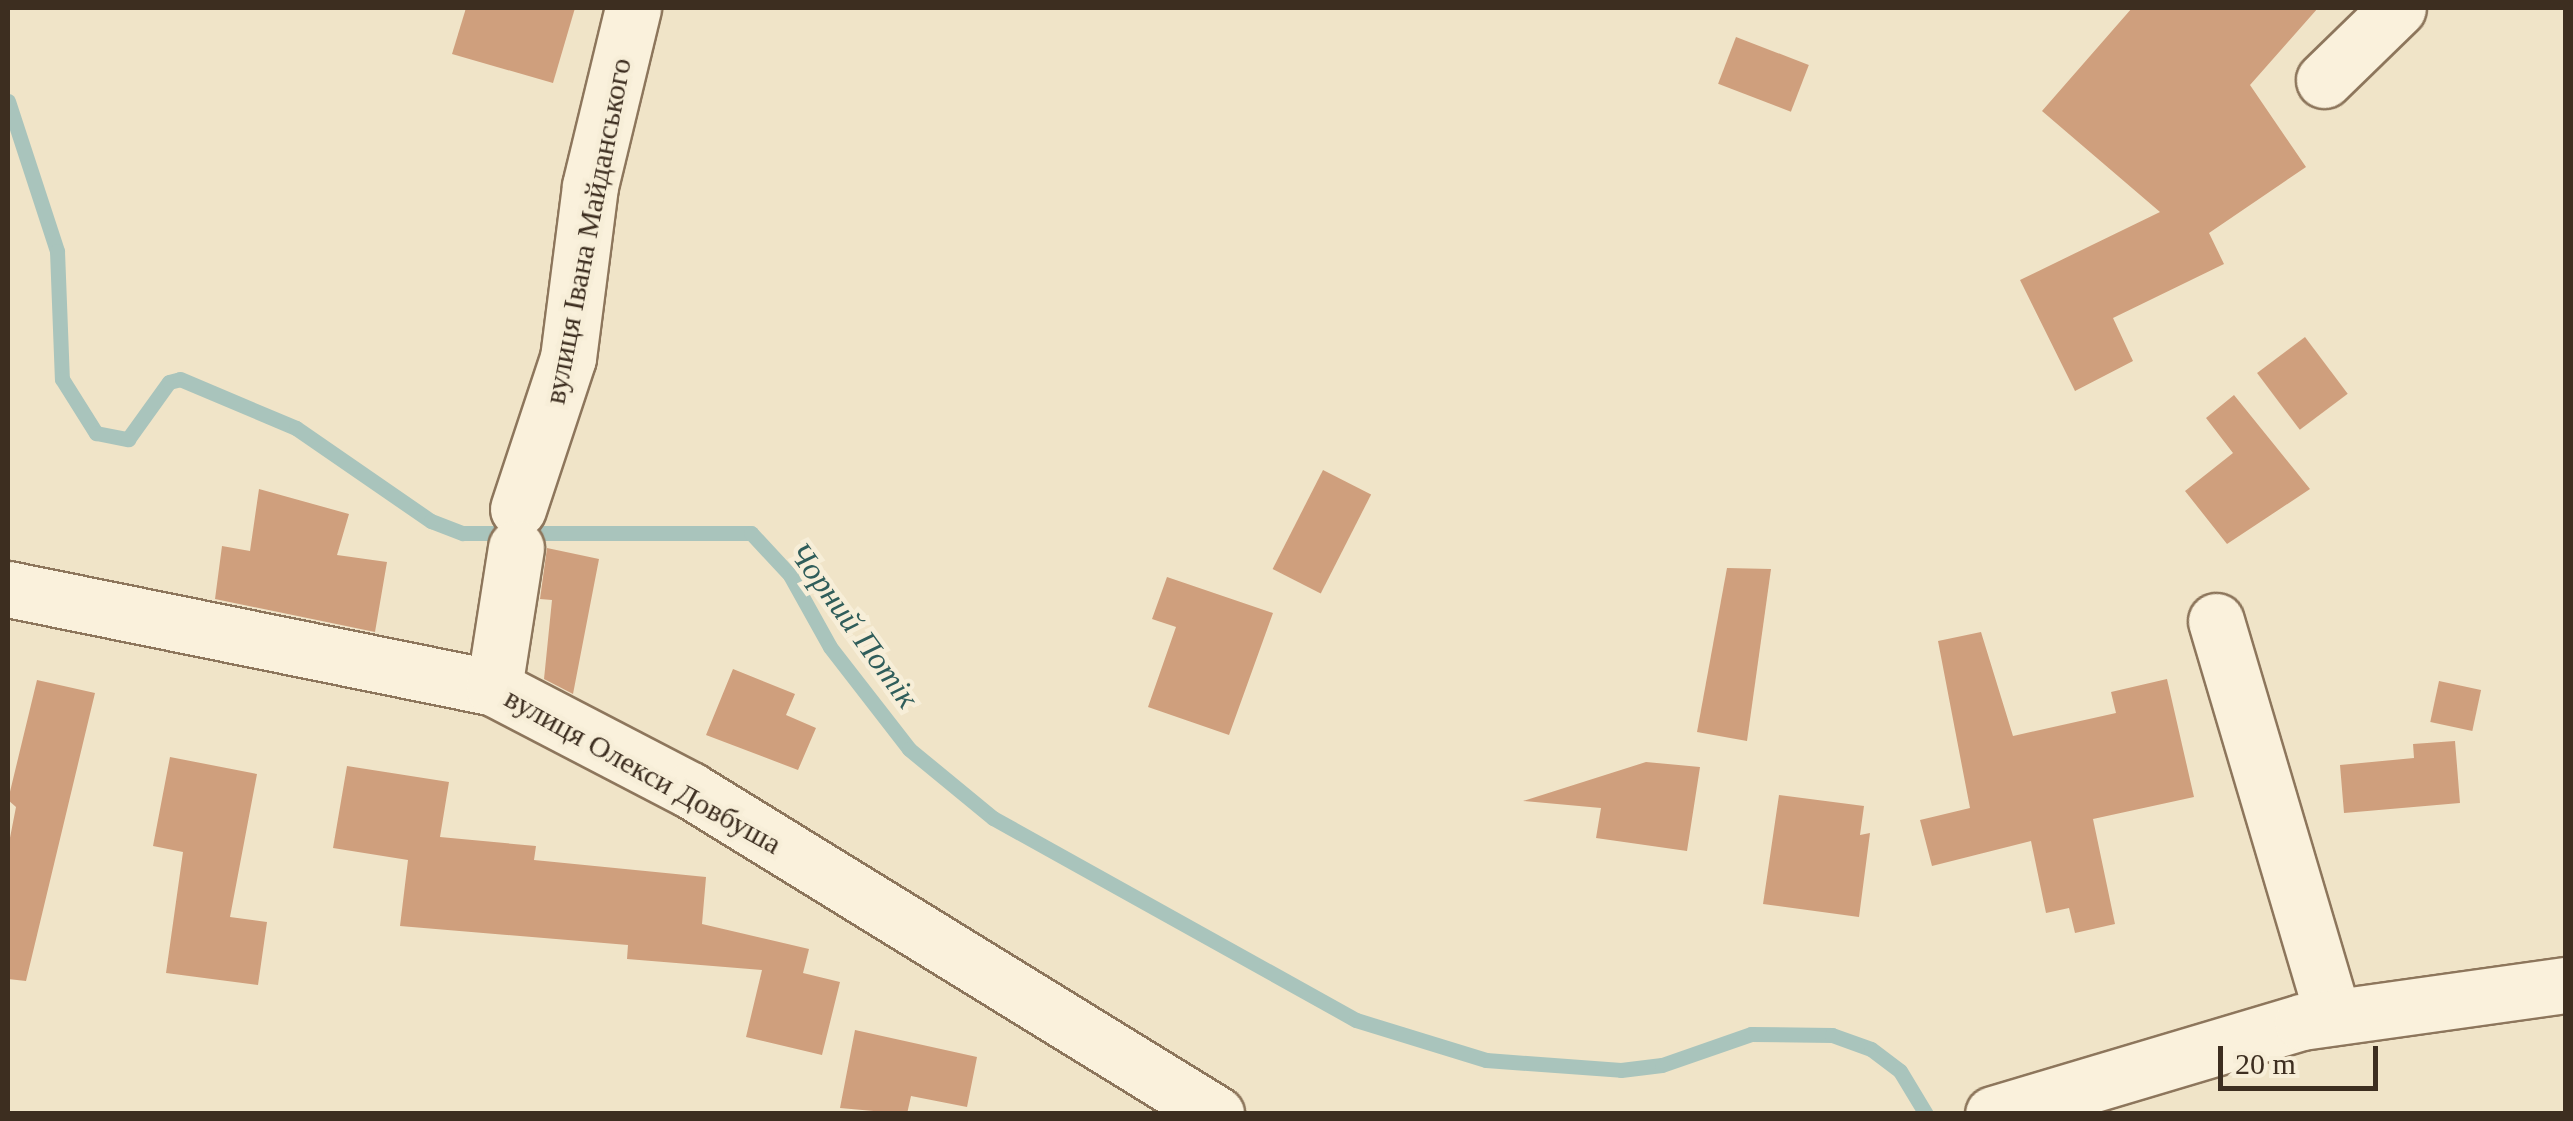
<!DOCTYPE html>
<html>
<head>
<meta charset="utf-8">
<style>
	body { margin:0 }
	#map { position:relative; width:2573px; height:1121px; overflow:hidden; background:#f0e4c8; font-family:"Times New Roman",serif }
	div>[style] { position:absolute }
	.stream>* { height:15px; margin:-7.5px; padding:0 7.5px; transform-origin:7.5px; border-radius:7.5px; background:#a9c4bc }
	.building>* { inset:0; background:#cf9f7d; transform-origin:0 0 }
	.roads { filter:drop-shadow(2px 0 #8d765c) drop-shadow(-2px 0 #8d765c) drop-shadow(0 2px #8d765c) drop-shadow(0 -2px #8d765c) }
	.minor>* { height:55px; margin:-27.5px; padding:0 27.5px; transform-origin:27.5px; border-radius:27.5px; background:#faf1dc }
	span { translate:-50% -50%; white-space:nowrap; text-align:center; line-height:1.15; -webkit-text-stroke:9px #f7eed8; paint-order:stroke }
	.street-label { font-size:30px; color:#3d2e20 }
	.water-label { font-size:32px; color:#2f5d5a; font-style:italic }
	.frame { position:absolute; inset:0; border:10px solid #3d2e20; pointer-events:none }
	.scale { position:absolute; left:2218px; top:1046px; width:160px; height:45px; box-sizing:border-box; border:5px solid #3d2e20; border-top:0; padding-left:12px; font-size:30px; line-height:35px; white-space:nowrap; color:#3d2e20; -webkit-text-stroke:8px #f7eed8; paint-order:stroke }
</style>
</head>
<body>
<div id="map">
	<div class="stream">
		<div style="left:8px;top:101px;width:158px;rotate:71.9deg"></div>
		<div style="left:57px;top:251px;width:128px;rotate:87.8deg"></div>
		<div style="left:62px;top:379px;width:64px;rotate:57.8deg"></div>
		<div style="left:96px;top:433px;width:33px;rotate:11deg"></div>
		<div style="left:128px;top:439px;width:70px;rotate:-54.3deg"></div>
		<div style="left:169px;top:382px;width:11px;rotate:-15deg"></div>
		<div style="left:180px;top:379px;width:126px;rotate:22.9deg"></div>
		<div style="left:296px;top:428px;width:164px;rotate:34.6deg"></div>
		<div style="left:431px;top:521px;width:34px;rotate:21deg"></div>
		<div style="left:463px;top:533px;width:288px"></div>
		<div style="left:751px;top:533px;width:57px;rotate:47.1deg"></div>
		<div style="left:790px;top:575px;width:82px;rotate:60.9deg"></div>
		<div style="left:830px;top:647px;width:129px;rotate:52.2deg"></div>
		<div style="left:909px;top:749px;width:109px;rotate:39.4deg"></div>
		<div style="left:993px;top:818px;width:415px;rotate:29.1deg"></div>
		<div style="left:1356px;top:1020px;width:136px;rotate:17.1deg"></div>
		<div style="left:1486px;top:1060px;width:135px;rotate:4.2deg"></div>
		<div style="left:1621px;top:1070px;width:41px;rotate:-7deg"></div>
		<div style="left:1662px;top:1065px;width:94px;rotate:-19.2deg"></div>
		<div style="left:1751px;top:1034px;width:81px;rotate:0.7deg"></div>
		<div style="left:1832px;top:1035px;width:41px;rotate:19.7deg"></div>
		<div style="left:1871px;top:1049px;width:36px;rotate:37deg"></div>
		<div style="left:1900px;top:1071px;width:50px;rotate:58.8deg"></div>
	</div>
	<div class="building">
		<div style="clip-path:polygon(466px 8px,575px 8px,553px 83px,452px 54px)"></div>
		<div style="clip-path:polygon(2132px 8px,2318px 8px,2250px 85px,2306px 167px,2209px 233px,2224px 264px,2113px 318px,2133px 361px,2075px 391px,2020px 280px,2160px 212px,2042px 111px)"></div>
		<div style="left:1736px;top:37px;width:78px;height:50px;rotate:21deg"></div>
		<div style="left:2305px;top:337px;width:71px;height:60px;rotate:53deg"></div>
		<div style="clip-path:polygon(2234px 395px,2310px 489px,2227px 544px,2185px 491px,2233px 453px,2206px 418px)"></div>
		<div style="left:1323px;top:470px;width:54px;height:111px;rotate:27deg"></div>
		<div style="clip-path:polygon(259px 489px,349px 514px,337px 555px,387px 562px,375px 632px,215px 599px,222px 546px,250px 551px)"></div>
		<div style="clip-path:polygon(547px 548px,599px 559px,573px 694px,544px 679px,552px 600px,540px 599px)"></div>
		<div style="clip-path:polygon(1727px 568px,1771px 569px,1747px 741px,1697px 732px)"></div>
		<div style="clip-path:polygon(1167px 577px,1273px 613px,1229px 735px,1148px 707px,1176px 627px,1152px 619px)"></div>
		<div style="clip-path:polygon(1981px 632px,2013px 736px,2116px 713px,2111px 692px,2167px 679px,2194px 797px,2093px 819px,2115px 924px,2075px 933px,2069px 908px,2046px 913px,2031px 841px,1932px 866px,1920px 820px,1970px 808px,1938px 641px)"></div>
		<div style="clip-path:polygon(733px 669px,795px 694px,786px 715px,816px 728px,798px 770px,706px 735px)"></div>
		<div style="clip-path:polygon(37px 680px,95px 693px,26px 981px,8px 979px,8px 848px,16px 807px,8px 800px)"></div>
		<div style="left:2439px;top:681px;width:43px;height:42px;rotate:12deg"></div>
		<div style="clip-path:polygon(2455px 741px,2460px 803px,2344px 813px,2340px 765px,2414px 758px,2413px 744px)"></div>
		<div style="clip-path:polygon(170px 757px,257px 774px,230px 917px,267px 922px,258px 985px,166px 973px,183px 852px,153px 846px)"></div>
		<div style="clip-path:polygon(1646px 762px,1700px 767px,1687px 851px,1596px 838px,1601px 808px,1523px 801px)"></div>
		<div style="clip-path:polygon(347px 766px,449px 782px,440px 837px,536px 846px,534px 860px,706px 877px,702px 924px,809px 949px,803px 973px,840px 982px,822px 1055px,746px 1037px,762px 970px,627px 959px,628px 945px,400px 926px,408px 860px,333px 848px)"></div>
		<div style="clip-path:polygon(1779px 795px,1864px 806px,1860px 835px,1870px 833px,1859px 917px,1763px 904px)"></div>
		<div style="clip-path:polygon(855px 1030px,977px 1057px,967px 1107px,911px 1096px,907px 1114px,840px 1108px)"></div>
	</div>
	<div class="roads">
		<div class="minor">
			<div style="left:2324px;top:80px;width:103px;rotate:-44.2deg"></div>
			<div style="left:518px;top:509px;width:159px;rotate:-71.7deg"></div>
			<div style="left:568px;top:358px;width:173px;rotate:-82.7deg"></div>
			<div style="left:590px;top:186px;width:183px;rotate:-76.4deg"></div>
			<div style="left:8px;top:589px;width:496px;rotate:11.5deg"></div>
			<div style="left:494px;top:688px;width:221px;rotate:27.5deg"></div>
			<div style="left:690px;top:790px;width:618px;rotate:31.63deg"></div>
			<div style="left:2216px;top:621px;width:411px;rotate:73.5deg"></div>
			<div style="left:494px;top:688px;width:142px;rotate:-81.1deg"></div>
			<div style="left:1993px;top:1114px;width:322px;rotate:-16.6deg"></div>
			<div style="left:2302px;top:1022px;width:267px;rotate:-8deg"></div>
		</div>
	</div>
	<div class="street-label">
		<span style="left:588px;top:231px;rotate:-79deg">вулиця Івана Майданського</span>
		<span style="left:643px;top:771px;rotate:29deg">вулиця Олекси Довбуша</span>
	</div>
	<div class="water-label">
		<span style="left:854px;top:625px;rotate:54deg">Чорний Потік</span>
	</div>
	<div class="frame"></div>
	<div class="scale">20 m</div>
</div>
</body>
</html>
